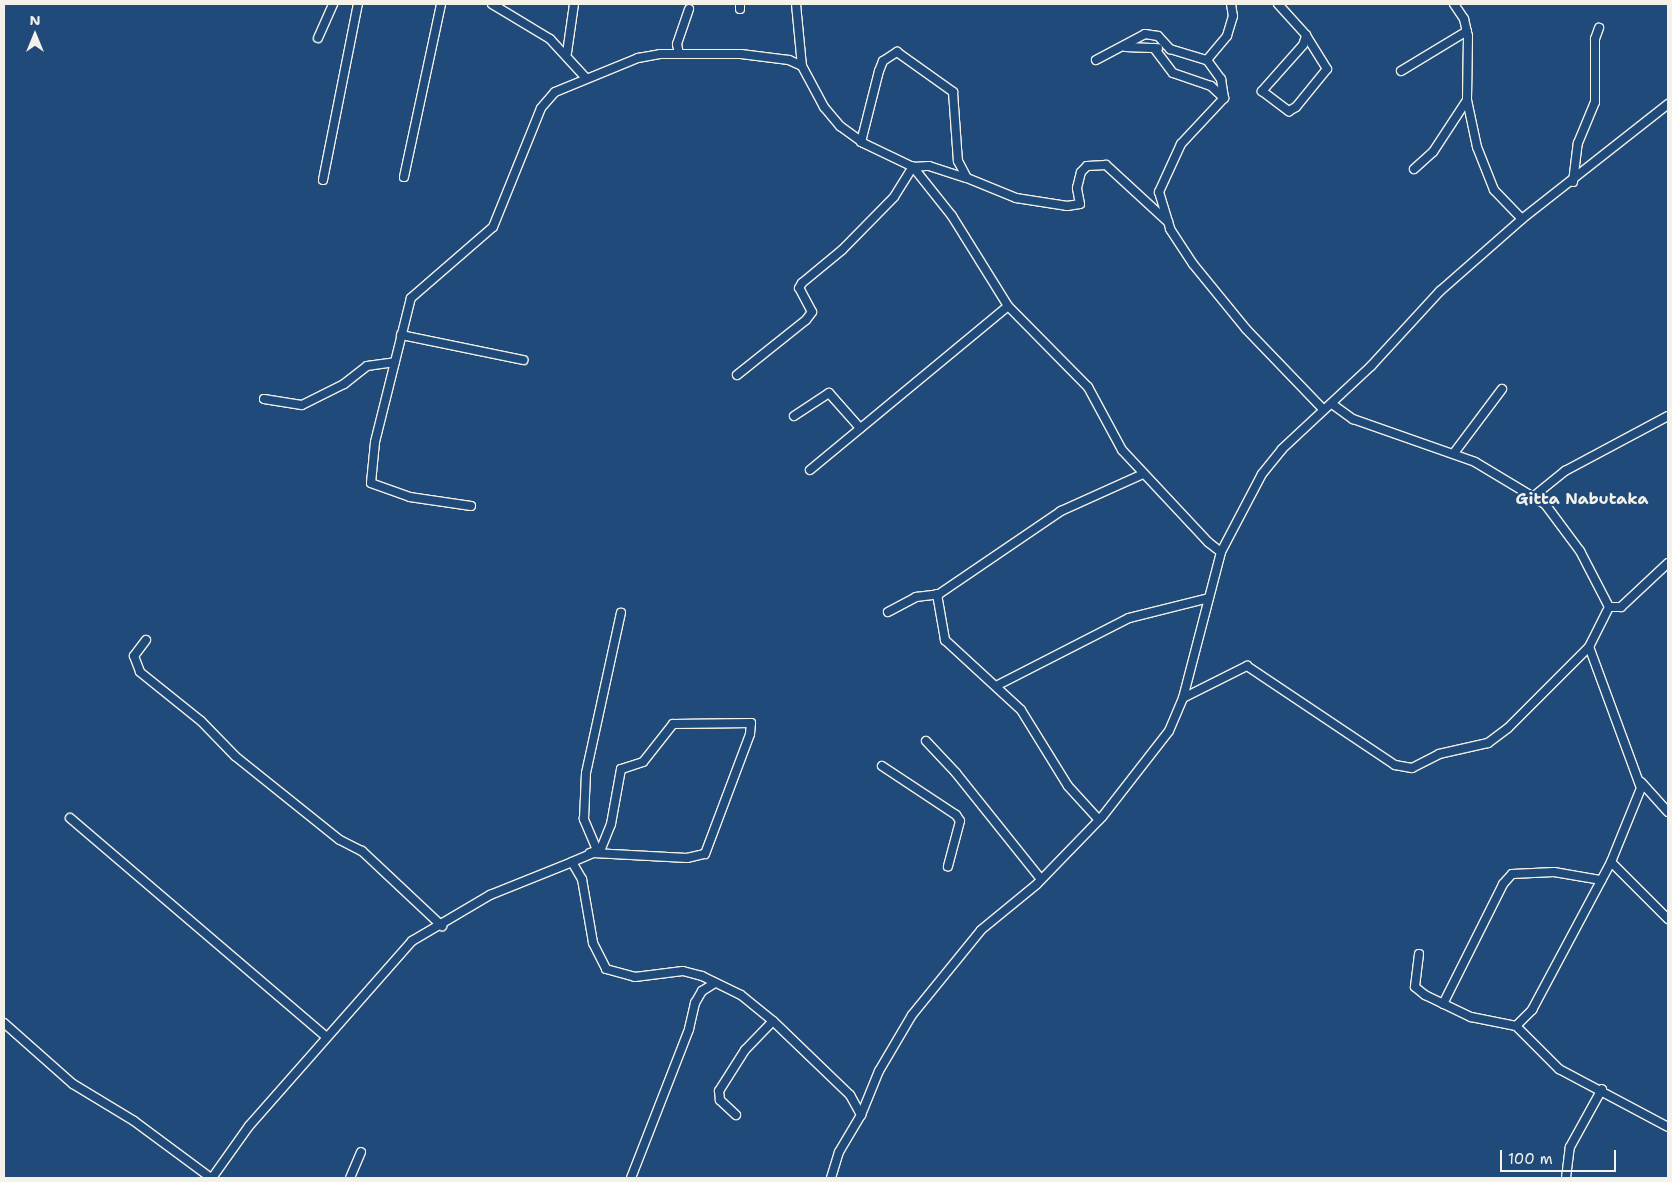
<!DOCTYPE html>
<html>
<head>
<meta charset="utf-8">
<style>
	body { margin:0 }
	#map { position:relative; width:1672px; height:1182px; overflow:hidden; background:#1f4a7a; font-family:"Shantell Sans",sans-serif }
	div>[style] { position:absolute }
	.roads { filter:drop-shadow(1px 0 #f4f1e8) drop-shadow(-1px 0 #f4f1e8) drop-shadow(0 1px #f4f1e8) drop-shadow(0 -1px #f4f1e8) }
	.street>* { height:8px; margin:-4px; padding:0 4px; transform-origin:4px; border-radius:4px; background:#1f4a7a }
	span { translate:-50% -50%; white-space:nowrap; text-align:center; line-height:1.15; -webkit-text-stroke:4px #1f4a7a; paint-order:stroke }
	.quarter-label { font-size:16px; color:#f4f1e8; font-weight:700 }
	.frame { position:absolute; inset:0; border:5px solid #f4f1e8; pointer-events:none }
	.north { position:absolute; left:10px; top:10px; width:50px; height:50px; -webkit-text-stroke:4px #1f4a7a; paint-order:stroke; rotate:0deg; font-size:14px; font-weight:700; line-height:20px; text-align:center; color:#f4f1e8 }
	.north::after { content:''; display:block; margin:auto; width:18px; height:22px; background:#f4f1e8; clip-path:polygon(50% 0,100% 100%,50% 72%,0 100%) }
	.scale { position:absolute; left:1500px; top:1150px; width:116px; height:22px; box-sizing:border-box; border:2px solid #f4f1e8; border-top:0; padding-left:6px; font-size:15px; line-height:18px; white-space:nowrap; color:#f4f1e8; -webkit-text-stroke:4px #1f4a7a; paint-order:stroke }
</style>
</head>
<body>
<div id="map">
	<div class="roads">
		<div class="street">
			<div style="left:492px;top:4px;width:68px;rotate:31.1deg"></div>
			<div style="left:550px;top:39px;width:52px;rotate:47.4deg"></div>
			<div style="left:796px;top:4px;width:62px;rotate:84.5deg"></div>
			<div style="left:1231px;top:4px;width:12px;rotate:81deg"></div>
			<div style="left:1233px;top:16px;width:21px;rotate:107deg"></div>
			<div style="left:1227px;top:36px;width:31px;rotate:130deg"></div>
			<div style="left:1207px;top:60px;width:24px;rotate:54deg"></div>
			<div style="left:1221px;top:79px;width:19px;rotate:81deg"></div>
			<div style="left:1224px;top:98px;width:63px;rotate:133.1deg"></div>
			<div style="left:1181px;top:144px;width:53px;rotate:114.6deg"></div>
			<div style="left:1159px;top:192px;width:39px;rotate:73deg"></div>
			<div style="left:1170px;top:229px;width:42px;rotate:56.7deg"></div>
			<div style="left:1193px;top:264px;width:84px;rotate:50.8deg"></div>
			<div style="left:1246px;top:329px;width:112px;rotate:46.1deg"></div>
			<div style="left:1278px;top:4px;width:42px;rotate:47.9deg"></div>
			<div style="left:1306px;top:35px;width:1px;rotate:90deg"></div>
			<div style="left:1306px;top:36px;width:9px;rotate:108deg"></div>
			<div style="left:1303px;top:45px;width:62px;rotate:131.7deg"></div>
			<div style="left:1262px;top:91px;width:34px;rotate:37deg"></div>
			<div style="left:1289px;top:111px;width:8px;rotate:-30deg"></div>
			<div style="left:1296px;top:107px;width:49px;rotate:-50.8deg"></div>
			<div style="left:1327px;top:69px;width:39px;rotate:-122deg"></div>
			<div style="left:1454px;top:4px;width:18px;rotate:56deg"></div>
			<div style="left:1464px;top:19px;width:17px;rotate:77deg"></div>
			<div style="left:1468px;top:36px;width:64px;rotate:90.9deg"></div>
			<div style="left:1467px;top:100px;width:48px;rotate:78deg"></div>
			<div style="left:1477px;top:147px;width:46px;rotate:68.4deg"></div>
			<div style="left:1494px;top:190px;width:40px;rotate:46deg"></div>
			<div style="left:740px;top:9px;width:5px;rotate:-90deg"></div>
			<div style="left:318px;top:38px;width:37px;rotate:-66deg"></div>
			<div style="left:1125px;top:47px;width:33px;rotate:2deg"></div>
			<div style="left:1154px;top:48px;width:31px;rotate:53deg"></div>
			<div style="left:1173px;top:73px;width:40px;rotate:18.9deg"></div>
			<div style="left:1211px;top:86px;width:18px;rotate:43deg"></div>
			<div style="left:567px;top:53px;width:49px;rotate:-81.9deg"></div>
			<div style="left:679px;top:54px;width:10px;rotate:-101deg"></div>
			<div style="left:677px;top:44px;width:37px;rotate:-71deg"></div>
			<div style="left:1096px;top:60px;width:55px;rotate:-28deg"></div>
			<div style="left:1145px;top:34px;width:13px;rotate:9deg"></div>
			<div style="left:1158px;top:36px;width:18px;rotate:47deg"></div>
			<div style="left:1170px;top:49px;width:39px;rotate:17deg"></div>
			<div style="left:1401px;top:71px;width:77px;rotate:-31.2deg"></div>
			<div style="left:861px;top:142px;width:73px;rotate:-75.8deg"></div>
			<div style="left:879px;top:71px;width:11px;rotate:-68deg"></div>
			<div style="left:883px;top:61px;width:17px;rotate:-33deg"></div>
			<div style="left:897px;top:52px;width:69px;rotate:35.5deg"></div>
			<div style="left:953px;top:92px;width:69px;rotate:85.9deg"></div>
			<div style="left:958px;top:161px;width:19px;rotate:62deg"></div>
			<div style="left:967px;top:178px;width:53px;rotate:22.2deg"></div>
			<div style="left:1016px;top:198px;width:52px;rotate:8.9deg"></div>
			<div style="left:1067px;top:206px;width:13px;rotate:-9deg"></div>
			<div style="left:1080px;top:204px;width:16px;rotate:-101deg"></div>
			<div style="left:1077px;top:188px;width:16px;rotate:-76deg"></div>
			<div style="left:1081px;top:172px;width:8px;rotate:-45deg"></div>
			<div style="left:1087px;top:166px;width:19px;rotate:-3deg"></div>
			<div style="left:1106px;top:165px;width:84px;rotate:42.6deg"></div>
			<div style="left:1414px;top:169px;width:25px;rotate:-42deg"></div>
			<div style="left:1433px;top:152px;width:62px;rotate:-56.8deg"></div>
			<div style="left:404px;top:177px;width:177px;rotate:-77.9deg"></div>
			<div style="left:323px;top:180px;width:179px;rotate:-78.8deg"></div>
			<div style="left:1573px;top:182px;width:39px;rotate:-83deg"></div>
			<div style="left:1578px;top:143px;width:44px;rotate:-67.5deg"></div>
			<div style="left:1595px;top:102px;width:63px;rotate:-90deg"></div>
			<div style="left:1595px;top:39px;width:12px;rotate:-70deg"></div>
			<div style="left:401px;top:335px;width:125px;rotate:11.6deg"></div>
			<div style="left:737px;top:375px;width:88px;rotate:-38.6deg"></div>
			<div style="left:806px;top:320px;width:10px;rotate:-53deg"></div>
			<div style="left:812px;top:312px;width:27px;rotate:-118deg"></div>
			<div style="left:799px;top:288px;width:6px;rotate:-59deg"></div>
			<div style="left:802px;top:283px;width:52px;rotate:-39.5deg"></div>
			<div style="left:842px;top:250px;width:74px;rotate:-45.5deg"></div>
			<div style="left:894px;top:197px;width:36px;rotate:-58deg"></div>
			<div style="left:913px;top:167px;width:16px;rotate:-4deg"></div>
			<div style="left:929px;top:166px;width:38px;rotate:18deg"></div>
			<div style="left:264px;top:399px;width:38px;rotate:9deg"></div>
			<div style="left:302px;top:405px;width:47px;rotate:-26.6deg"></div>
			<div style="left:344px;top:384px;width:29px;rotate:-38deg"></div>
			<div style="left:367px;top:366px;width:28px;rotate:-8deg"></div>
			<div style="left:1332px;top:404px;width:26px;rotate:36deg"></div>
			<div style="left:1353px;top:419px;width:129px;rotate:19.4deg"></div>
			<div style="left:1475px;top:462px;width:82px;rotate:31deg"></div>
			<div style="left:1545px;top:504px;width:59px;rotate:53.3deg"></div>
			<div style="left:1580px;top:551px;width:63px;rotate:62.6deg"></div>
			<div style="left:1609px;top:607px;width:12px"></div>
			<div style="left:1621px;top:607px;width:64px;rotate:-43.1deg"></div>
			<div style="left:794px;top:416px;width:42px;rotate:-33.3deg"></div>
			<div style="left:829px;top:393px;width:47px;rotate:48.5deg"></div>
			<div style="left:1454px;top:453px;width:80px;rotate:-53.1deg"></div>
			<div style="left:810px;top:470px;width:257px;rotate:-39.6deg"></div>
			<div style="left:1534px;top:496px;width:40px;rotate:-39deg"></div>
			<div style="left:1565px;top:471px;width:117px;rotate:-28.1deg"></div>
			<div style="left:471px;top:506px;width:62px;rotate:-171.6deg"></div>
			<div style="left:410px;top:497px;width:41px;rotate:-160.3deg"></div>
			<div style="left:371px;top:483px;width:41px;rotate:-84.4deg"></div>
			<div style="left:375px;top:442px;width:148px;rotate:-76deg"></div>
			<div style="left:411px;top:298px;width:108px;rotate:-40.9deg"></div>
			<div style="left:493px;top:227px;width:128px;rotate:-68deg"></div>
			<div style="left:541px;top:108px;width:21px;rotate:-49deg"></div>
			<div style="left:555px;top:92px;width:90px;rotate:-22.3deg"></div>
			<div style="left:638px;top:58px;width:22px;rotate:-10deg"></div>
			<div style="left:660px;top:54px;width:81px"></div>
			<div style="left:741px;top:54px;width:48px;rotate:7.1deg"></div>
			<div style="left:789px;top:60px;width:14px;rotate:25deg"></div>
			<div style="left:802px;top:66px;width:47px;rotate:61.8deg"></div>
			<div style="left:824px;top:107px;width:25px;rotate:50deg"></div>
			<div style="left:840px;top:126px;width:29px;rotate:36deg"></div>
			<div style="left:863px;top:143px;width:55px;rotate:25.6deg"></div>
			<div style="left:913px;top:167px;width:63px;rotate:51.5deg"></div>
			<div style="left:952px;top:216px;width:106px;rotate:58.1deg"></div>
			<div style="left:1008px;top:306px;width:114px;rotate:45.4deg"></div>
			<div style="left:1088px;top:387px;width:72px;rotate:61.6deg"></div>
			<div style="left:1122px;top:450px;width:126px;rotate:46.9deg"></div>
			<div style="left:1208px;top:542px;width:16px;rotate:38deg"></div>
			<div style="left:937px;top:594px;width:47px;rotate:80.1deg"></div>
			<div style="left:945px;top:640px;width:103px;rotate:42.6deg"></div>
			<div style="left:1021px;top:710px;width:89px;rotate:58.3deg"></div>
			<div style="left:1068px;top:786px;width:46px;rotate:47.6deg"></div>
			<div style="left:888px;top:612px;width:32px;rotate:-28deg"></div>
			<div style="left:916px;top:597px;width:23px;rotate:-7deg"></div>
			<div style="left:939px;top:594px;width:148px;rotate:-34.2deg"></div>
			<div style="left:1061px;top:511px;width:90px;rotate:-24.3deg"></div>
			<div style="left:146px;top:640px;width:20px;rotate:127deg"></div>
			<div style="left:134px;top:656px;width:17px;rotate:69deg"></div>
			<div style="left:140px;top:672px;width:78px;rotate:38.8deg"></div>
			<div style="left:201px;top:721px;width:49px;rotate:45.8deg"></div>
			<div style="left:235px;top:756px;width:134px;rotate:38.7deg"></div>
			<div style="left:340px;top:840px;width:25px;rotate:27deg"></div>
			<div style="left:362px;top:851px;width:110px;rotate:43.2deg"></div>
			<div style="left:996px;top:686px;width:149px;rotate:-27.1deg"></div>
			<div style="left:1129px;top:618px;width:82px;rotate:-14deg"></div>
			<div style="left:1183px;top:698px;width:72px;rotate:-26.6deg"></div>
			<div style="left:1247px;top:666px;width:178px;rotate:33.8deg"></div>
			<div style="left:1395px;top:765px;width:17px;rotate:10deg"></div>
			<div style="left:1412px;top:768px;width:30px;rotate:-27deg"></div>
			<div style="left:1439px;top:754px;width:50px;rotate:-12.7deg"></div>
			<div style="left:1488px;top:743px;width:25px;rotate:-37deg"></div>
			<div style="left:1508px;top:728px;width:115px;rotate:-45deg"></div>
			<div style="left:1589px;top:647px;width:45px;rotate:-63.4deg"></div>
			<div style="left:926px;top:741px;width:44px;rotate:46.8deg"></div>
			<div style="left:956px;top:773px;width:136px;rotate:51.3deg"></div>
			<div style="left:882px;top:766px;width:89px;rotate:33.5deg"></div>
			<div style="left:956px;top:815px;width:7px;rotate:56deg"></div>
			<div style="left:960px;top:821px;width:47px;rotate:104.9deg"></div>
			<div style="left:1641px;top:782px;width:40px;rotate:48deg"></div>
			<div style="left:70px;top:818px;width:335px;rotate:40.5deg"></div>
			<div style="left:597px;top:850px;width:34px;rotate:-113deg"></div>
			<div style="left:584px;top:819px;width:46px;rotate:-87.5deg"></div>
			<div style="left:586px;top:773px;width:164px;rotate:-77.7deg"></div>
			<div style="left:572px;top:862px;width:23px;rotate:-23deg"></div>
			<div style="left:593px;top:853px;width:94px;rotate:3deg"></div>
			<div style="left:687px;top:858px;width:18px;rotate:-13deg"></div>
			<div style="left:705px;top:854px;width:128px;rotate:-69.4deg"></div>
			<div style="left:750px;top:734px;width:11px;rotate:-85deg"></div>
			<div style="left:751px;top:723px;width:78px;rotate:179.3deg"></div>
			<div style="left:673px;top:724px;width:48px;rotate:128.3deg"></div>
			<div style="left:643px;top:762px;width:23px;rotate:162deg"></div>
			<div style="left:621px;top:769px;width:56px;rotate:100.3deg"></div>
			<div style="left:611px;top:824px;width:27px;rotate:112deg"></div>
			<div style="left:601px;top:849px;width:12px;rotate:160deg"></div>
			<div style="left:1611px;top:862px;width:81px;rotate:45deg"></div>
			<div style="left:1419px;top:954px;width:33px;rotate:97deg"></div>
			<div style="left:1415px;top:987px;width:13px;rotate:39deg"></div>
			<div style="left:1425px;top:995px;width:51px;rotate:25.6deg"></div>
			<div style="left:1471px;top:1017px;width:46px;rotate:11.3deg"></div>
			<div style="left:1516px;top:1026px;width:61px;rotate:45deg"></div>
			<div style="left:1559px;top:1069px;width:123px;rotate:28deg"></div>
			<div style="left:1443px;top:1004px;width:134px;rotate:-63.4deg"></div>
			<div style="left:1503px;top:884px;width:13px;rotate:-48deg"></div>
			<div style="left:1512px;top:874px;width:42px;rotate:-2.7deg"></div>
			<div style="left:1554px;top:872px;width:48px;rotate:9.7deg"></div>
			<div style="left:4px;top:1023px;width:92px;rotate:41.5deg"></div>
			<div style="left:73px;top:1084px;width:71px;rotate:31.2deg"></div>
			<div style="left:134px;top:1121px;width:96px;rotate:36.5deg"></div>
			<div style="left:1516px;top:1026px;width:23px;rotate:-45deg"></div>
			<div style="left:1532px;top:1010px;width:168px;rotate:-61.9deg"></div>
			<div style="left:1611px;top:862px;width:80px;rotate:-67.9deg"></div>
			<div style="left:1641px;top:788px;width:150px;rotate:-110.2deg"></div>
			<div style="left:736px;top:1115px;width:22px;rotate:-137deg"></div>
			<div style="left:720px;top:1100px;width:9px;rotate:-96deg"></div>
			<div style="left:719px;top:1091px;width:49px;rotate:-57.6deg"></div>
			<div style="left:745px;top:1050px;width:40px;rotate:-46deg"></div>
			<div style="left:212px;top:1178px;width:64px;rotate:-54.6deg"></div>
			<div style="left:249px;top:1126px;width:247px;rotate:-48.6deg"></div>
			<div style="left:412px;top:941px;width:91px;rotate:-30.5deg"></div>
			<div style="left:490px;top:895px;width:88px;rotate:-21.9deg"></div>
			<div style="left:572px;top:862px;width:20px;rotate:60deg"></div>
			<div style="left:582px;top:879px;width:65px;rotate:80.2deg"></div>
			<div style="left:593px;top:943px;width:29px;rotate:63deg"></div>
			<div style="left:606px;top:969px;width:30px;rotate:15deg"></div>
			<div style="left:635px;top:977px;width:48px;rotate:-7.1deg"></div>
			<div style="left:683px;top:971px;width:20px;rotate:15deg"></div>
			<div style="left:702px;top:976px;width:43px;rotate:26deg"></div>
			<div style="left:741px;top:995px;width:41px;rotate:39.1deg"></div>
			<div style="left:773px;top:1021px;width:107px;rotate:43.9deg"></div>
			<div style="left:850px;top:1095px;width:23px;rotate:61deg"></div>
			<div style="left:350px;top:1178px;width:28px;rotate:-67deg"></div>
			<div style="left:631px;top:1178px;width:160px;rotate:-68.7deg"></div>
			<div style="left:689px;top:1029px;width:27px;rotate:-77deg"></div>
			<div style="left:695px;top:1003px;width:14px;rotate:-60deg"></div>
			<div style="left:702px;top:991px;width:15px;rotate:-32deg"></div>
			<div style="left:831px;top:1178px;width:27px;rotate:-73deg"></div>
			<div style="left:839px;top:1152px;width:43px;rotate:-59.3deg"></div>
			<div style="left:861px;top:1115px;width:48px;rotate:-67.8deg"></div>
			<div style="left:879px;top:1071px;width:65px;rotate:-59.5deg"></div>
			<div style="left:912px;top:1015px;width:109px;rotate:-50.9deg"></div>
			<div style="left:981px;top:930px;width:72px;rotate:-39.4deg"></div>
			<div style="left:1037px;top:884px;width:93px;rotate:-45.9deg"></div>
			<div style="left:1102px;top:817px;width:109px;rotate:-52.1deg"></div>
			<div style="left:1169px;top:731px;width:36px;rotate:-67deg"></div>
			<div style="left:1183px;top:698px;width:151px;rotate:-75.4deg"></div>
			<div style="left:1221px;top:552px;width:88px;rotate:-62.3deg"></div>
			<div style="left:1262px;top:474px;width:32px;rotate:-51deg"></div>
			<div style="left:1282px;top:449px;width:122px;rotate:-43deg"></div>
			<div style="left:1371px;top:366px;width:102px;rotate:-47.4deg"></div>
			<div style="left:1440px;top:291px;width:109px;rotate:-41.3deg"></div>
			<div style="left:1522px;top:219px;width:186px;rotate:-38.2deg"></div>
			<div style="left:1566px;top:1178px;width:31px;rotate:-83deg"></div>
			<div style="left:1570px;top:1147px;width:66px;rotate:-61.1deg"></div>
		</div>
	</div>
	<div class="quarter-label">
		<span style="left:1582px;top:499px">Gitta Nabutaka</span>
	</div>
	<div class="frame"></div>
	<div class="north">N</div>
	<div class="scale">100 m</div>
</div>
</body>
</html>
